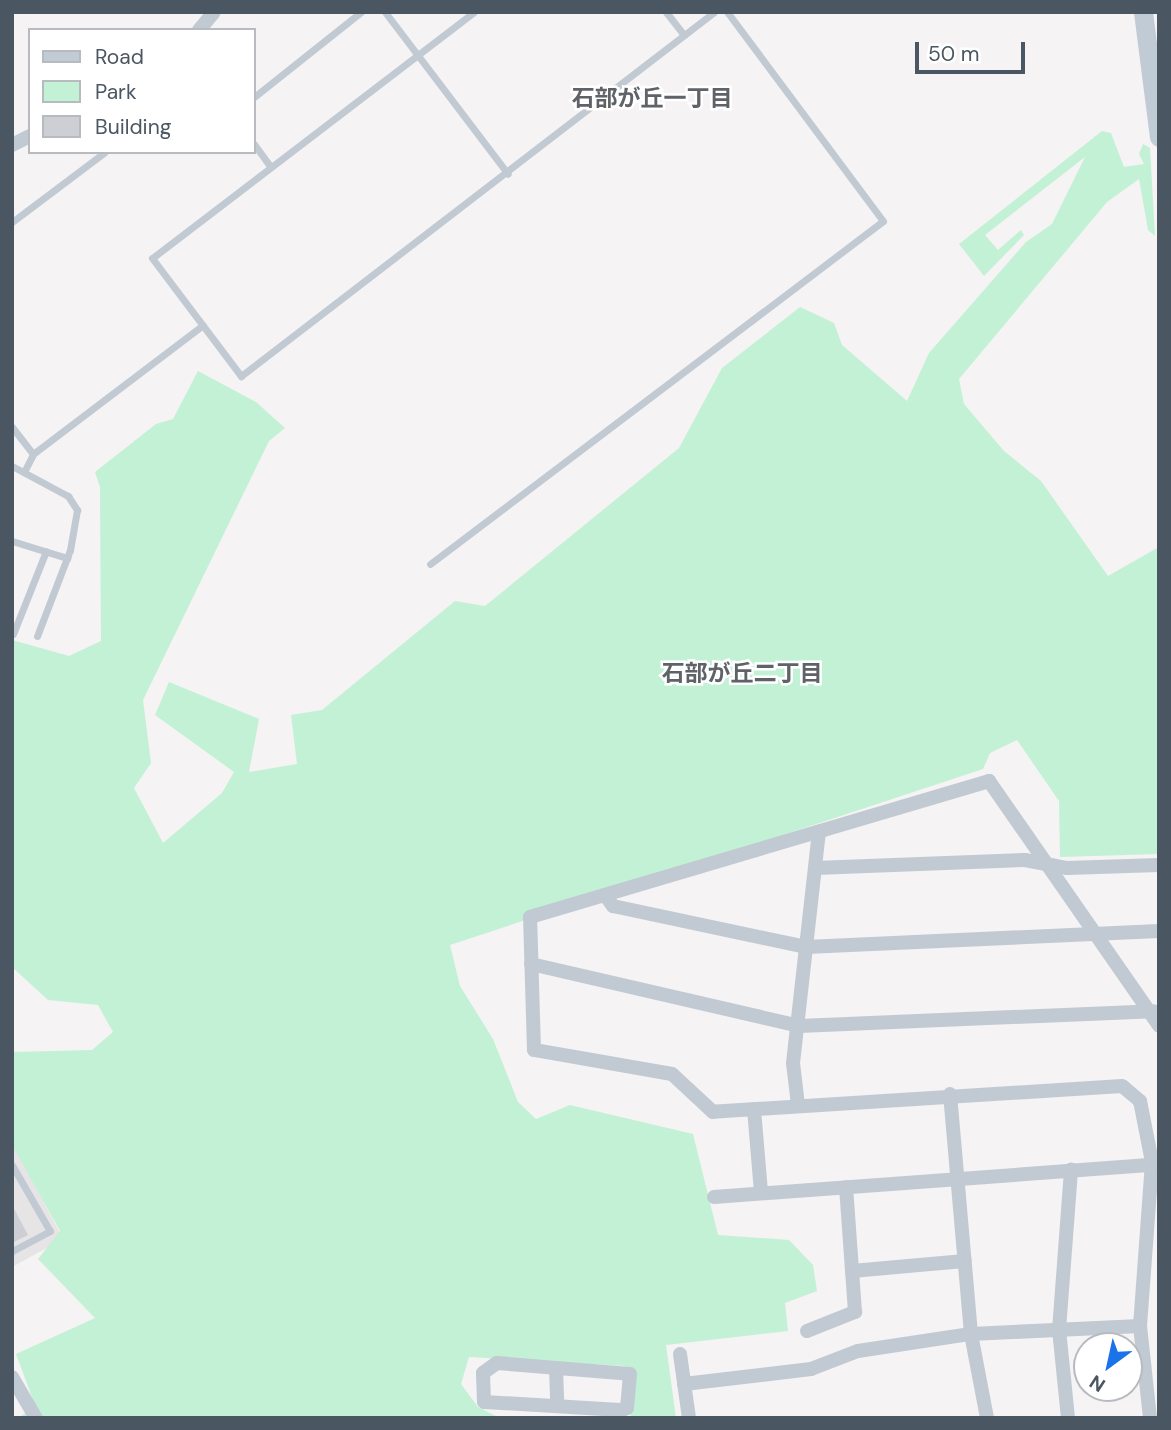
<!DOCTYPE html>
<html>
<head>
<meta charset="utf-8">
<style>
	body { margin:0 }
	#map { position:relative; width:1171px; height:1430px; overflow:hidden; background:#f5f3f3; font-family:"DM Sans","Noto Sans JP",sans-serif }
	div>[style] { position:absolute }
	.education>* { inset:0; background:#e6e4e5 }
	.green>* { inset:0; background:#c3f1d5 }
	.building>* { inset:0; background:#cdcfd5 }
	.lane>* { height:7px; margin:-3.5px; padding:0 3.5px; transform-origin:3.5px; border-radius:3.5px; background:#c1cad2 }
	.street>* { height:14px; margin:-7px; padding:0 7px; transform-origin:7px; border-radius:7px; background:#c1cad2 }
	.secondary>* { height:19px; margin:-9.5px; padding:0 9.5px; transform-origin:9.5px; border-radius:9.5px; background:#c1cbd6 }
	span { translate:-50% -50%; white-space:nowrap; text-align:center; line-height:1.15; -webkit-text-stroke:5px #fff; paint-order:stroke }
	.neighbourhood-label { font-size:23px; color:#5f6368; font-weight:700 }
	.frame { position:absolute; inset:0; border:14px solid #4a5661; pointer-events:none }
	.legend { position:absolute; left:28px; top:28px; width:228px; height:126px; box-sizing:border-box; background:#fff; border:2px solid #b7bbc0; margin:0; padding:9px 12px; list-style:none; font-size:21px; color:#4a5661 }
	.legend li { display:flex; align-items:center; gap:14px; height:35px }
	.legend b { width:35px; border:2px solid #b7bbc0 }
	.north { position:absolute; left:1073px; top:1332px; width:70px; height:70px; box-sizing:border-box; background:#fff; border:2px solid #b7bbc0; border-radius:50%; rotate:213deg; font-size:19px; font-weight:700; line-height:28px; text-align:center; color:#4a5661 }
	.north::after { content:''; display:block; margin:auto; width:24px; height:32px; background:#1a73e8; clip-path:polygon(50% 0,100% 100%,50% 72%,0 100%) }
	.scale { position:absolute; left:915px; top:42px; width:110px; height:32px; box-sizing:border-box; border:4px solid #4a5661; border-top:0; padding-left:9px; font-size:21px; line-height:24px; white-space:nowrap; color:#4a5661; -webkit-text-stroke:5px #fff; paint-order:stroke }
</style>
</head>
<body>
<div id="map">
	<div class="education">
		<div style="clip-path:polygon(12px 1141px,63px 1239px,12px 1267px)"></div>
	</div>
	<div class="green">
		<div style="clip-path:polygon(1102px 131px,1111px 133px,1124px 167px,1144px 164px,1139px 154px,1143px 144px,1150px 148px,1155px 236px,1148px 230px,1139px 179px,1107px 202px,959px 379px,964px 404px,1004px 451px,1041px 481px,1108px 576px,1159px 547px,1159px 854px,1060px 857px,1059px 801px,1017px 740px,990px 753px,983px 769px,450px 945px,460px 986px,493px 1039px,518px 1102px,536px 1119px,570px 1105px,693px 1134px,718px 1235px,789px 1240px,813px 1265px,817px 1291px,785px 1303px,788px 1331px,666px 1345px,676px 1418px,631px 1418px,625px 1366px,469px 1357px,461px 1384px,478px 1407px,500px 1418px,19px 1418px,35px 1405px,16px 1354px,95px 1318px,38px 1259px,60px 1231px,12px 1145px,12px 1052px,92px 1050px,113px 1032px,98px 1005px,48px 1000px,12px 967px,12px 640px,69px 656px,101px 641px,100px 487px,95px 472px,156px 424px,173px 419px,198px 371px,256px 402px,285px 428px,269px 441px,143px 700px,151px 763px,134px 788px,163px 843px,222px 793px,234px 772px,155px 715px,169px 682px,259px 719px,249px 772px,297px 764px,291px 715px,322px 710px,455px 601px,485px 606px,679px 448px,722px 368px,800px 307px,834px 323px,842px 345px,907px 401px,929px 353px,1026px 242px,1052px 224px,1085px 157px,985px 235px,998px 250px,1021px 230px,1024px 235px,984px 276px,959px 244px)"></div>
	</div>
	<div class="building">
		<div style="clip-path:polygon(12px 1205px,28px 1235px,12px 1243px)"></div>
	</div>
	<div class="lane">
		<div style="left:385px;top:12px;width:203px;rotate:52.8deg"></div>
		<div style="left:474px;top:12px;width:405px;rotate:142.6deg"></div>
		<div style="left:152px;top:258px;width:148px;rotate:53deg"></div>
		<div style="left:241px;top:376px;width:597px;rotate:-37.58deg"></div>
		<div style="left:666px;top:12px;width:29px;rotate:52deg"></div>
		<div style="left:254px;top:97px;width:137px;rotate:-38.5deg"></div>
		<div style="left:254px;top:144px;width:27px;rotate:54deg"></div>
		<div style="left:12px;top:222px;width:116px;rotate:-37deg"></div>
		<div style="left:12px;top:427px;width:34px;rotate:52deg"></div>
		<div style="left:12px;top:466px;width:64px;rotate:28.2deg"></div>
		<div style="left:68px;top:496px;width:17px;rotate:57deg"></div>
		<div style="left:77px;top:510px;width:41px;rotate:99.9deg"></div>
		<div style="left:70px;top:550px;width:92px;rotate:111deg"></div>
		<div style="left:24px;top:472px;width:20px;rotate:-63deg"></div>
		<div style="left:33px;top:454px;width:213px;rotate:-37.2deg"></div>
		<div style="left:12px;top:541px;width:58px;rotate:17.2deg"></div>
		<div style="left:430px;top:564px;width:568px;rotate:-37.13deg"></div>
		<div style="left:883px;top:221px;width:261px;rotate:-126.7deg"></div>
		<div style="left:13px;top:634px;width:89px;rotate:-68.3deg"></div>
		<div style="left:12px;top:1165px;width:76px;rotate:60.1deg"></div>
		<div style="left:50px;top:1231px;width:43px;rotate:152.2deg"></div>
	</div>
	<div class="street">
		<div style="left:199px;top:30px;width:23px;rotate:-50deg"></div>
		<div style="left:12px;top:145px;width:20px;rotate:-27deg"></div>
		<div style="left:815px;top:868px;width:210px;rotate:-2.2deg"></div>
		<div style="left:1025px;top:860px;width:43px;rotate:10.8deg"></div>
		<div style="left:1067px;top:868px;width:92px;rotate:-1.9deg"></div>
		<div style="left:605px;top:895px;width:14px;rotate:54deg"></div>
		<div style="left:613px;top:906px;width:197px;rotate:12deg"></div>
		<div style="left:806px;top:947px;width:353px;rotate:-2.6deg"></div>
		<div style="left:531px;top:964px;width:275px;rotate:13deg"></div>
		<div style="left:799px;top:1026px;width:355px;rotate:-2.4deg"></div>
		<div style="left:950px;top:1094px;width:241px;rotate:85deg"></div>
		<div style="left:971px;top:1334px;width:86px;rotate:79.2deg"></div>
		<div style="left:798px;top:1105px;width:42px;rotate:-96.8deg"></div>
		<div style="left:793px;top:1063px;width:233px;rotate:-83.6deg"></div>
		<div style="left:754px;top:1109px;width:84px;rotate:85.2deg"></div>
		<div style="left:714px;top:1197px;width:446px;rotate:-4.2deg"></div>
		<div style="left:852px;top:1271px;width:113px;rotate:-5.1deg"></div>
		<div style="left:807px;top:1331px;width:52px;rotate:-21.6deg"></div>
		<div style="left:855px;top:1312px;width:125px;rotate:-94.1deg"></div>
		<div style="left:680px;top:1354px;width:65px;rotate:82deg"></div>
		<div style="left:556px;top:1368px;width:38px;rotate:88deg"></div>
		<div style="left:12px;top:1377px;width:48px;rotate:59.7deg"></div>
		<div style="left:684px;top:1384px;width:128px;rotate:-6.7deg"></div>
		<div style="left:811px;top:1369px;width:50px;rotate:-21deg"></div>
		<div style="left:858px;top:1351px;width:114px;rotate:-8.6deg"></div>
		<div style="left:971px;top:1334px;width:169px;rotate:-2.7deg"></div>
		<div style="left:620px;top:1418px;width:8px;rotate:-90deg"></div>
		<div style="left:620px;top:1410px;width:136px;rotate:-176.6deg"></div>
		<div style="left:484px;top:1402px;width:29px;rotate:-92deg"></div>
		<div style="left:483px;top:1373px;width:17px;rotate:-36deg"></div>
		<div style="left:497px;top:1363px;width:133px;rotate:4.7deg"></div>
		<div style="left:630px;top:1374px;width:34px;rotate:95deg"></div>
		<div style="left:627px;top:1408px;width:7px;rotate:164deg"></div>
		<div style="left:1068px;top:1418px;width:88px;rotate:-95.8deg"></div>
		<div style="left:1059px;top:1330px;width:161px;rotate:-85.7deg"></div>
		<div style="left:1150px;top:1418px;width:93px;rotate:-96.2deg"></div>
		<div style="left:1140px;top:1326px;width:164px;rotate:-85.8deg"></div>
		<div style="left:1152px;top:1162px;width:62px;rotate:-101.1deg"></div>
		<div style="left:1140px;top:1101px;width:23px;rotate:-140deg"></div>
		<div style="left:1122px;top:1086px;width:410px;rotate:176.4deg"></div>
		<div style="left:713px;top:1112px;width:56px;rotate:-137.2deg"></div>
		<div style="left:672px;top:1074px;width:140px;rotate:-170.1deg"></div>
		<div style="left:534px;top:1050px;width:133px;rotate:-91.7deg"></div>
		<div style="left:530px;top:917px;width:479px;rotate:-16.5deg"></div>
		<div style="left:989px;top:781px;width:298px;rotate:55.2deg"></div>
	</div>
	<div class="secondary">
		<div style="left:1143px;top:12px;width:126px;rotate:82.7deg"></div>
	</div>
	<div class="neighbourhood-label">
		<span style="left:652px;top:98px">石部が丘一丁目</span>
		<span style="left:742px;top:673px">石部が丘二丁目</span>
	</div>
	<div class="frame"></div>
	<ul class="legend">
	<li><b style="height:9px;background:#c1cbd6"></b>Road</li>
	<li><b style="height:19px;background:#c3f1d5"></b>Park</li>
	<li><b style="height:19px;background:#cdcfd5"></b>Building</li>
	</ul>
	<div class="north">N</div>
	<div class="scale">50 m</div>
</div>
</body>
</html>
